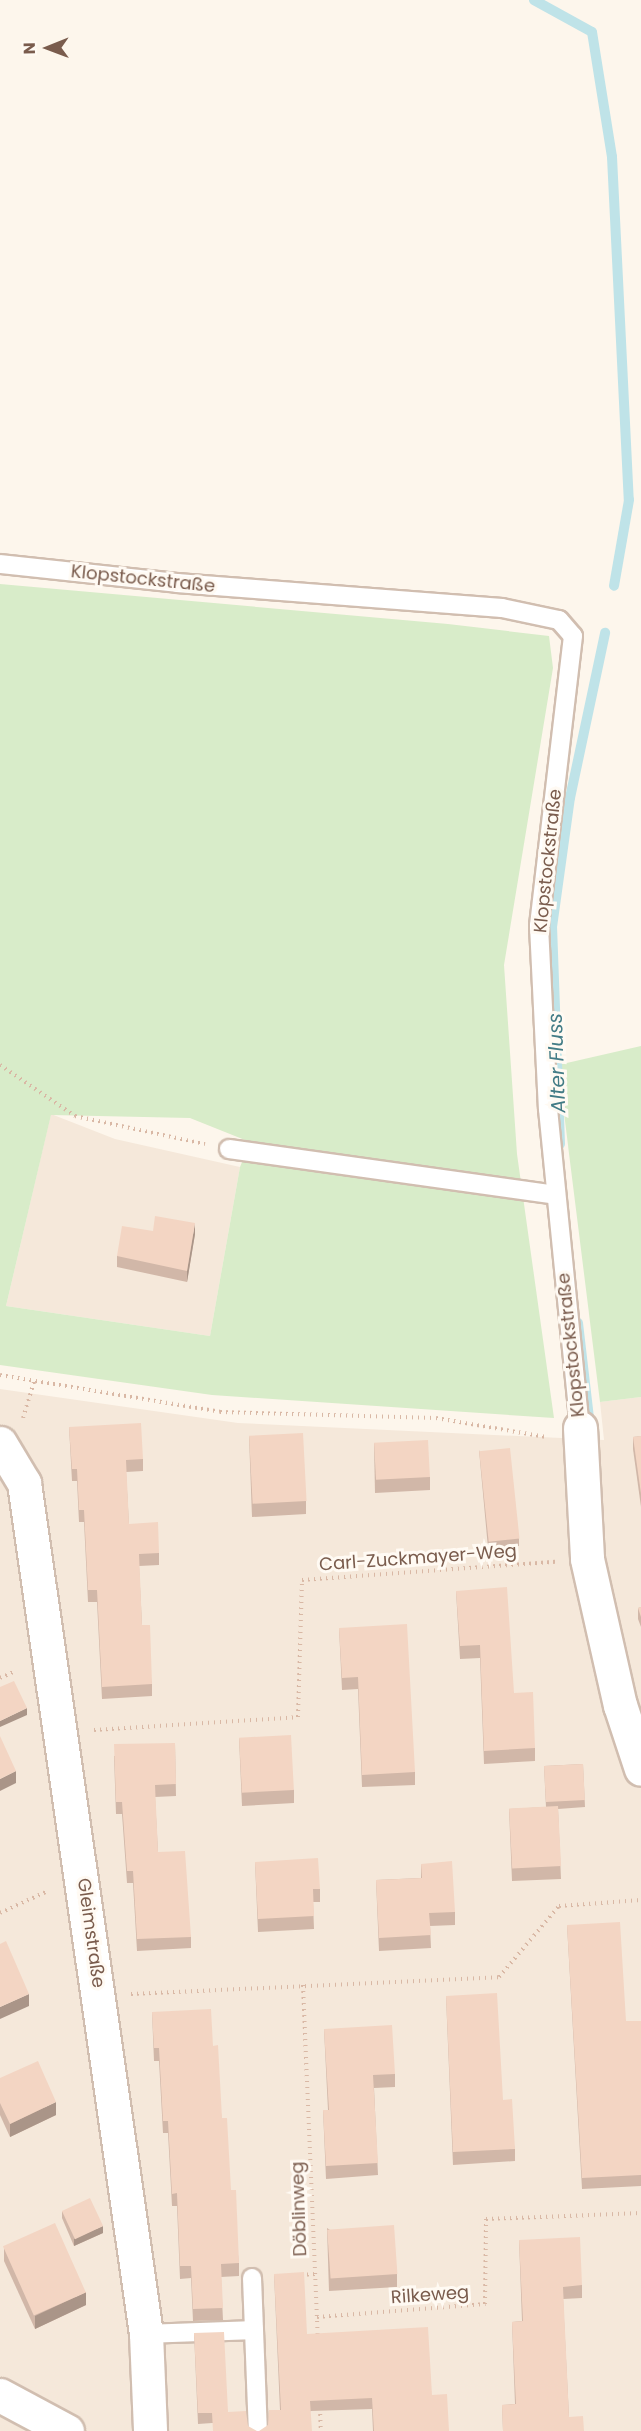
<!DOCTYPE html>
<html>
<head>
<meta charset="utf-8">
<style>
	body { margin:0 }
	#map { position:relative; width:641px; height:2431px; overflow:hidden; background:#fdf6ec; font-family:Poppins,sans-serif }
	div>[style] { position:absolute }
	.residential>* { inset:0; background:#f5e8da }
	.green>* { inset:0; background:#d8ecc9 }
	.stream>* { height:10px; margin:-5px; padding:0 5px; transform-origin:5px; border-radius:5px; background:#bfe3e8 }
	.path>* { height:4px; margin-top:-2px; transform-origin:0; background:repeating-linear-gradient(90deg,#d9b8a5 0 1.5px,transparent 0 6px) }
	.roads { filter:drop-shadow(2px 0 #d1beb0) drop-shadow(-2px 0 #d1beb0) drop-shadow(0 2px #d1beb0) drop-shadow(0 -2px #d1beb0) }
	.lane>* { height:18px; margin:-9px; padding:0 9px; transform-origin:9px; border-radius:9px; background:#fff }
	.street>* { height:33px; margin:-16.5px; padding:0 16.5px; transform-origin:16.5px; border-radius:16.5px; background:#fff }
	.wall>* { inset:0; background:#d1b7a8 }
	.shaded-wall>* { inset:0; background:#aa9588 }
	.building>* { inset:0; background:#f3d5c3; transform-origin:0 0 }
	span { translate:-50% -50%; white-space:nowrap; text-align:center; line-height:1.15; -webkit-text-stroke:6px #fffaf3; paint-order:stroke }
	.street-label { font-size:18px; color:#7a5c4d }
	.water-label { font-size:20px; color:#437c86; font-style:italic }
	.north { position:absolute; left:18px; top:18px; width:60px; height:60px; -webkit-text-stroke:4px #fffaf3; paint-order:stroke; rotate:269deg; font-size:16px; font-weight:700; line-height:24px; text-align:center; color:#7a5c4d }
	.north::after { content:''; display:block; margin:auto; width:21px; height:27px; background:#7a5c4d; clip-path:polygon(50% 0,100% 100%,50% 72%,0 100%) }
</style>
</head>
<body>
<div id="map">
	<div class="residential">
		<div style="clip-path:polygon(51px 1114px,115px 1139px,240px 1167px,210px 1336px,6px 1306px)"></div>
		<div style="clip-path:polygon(0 1389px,238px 1423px,604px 1440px,600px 1402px,641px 1397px,641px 2431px,0 2431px)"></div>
	</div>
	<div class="green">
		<div style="clip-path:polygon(evenodd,0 584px,448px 624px,549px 636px,553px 668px,504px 965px,517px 1154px,554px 1418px,212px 1395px,0 1365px,0 584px,51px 1115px,190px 1118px,250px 1142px,240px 1167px,210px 1336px,6px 1306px,51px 1115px)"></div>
		<div style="clip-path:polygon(641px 1046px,641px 1397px,600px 1402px,558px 1065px)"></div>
	</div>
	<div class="stream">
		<div style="left:534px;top:0;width:66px;rotate:28.9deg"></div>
		<div style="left:592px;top:32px;width:127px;rotate:80.9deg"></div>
		<div style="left:612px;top:157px;width:343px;rotate:87.2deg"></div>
		<div style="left:629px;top:500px;width:87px;rotate:99.9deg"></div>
		<div style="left:560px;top:1144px;width:217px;rotate:-92.1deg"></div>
		<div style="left:552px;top:927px;width:130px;rotate:-82.1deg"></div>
		<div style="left:570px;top:798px;width:169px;rotate:-78deg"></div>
		<div style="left:578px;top:1323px;width:105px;rotate:83.4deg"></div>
	</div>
	<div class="path">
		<div style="left:0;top:1065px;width:91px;rotate:34.2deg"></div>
		<div style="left:75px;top:1116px;width:133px;rotate:12.2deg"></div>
		<div style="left:0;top:1375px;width:223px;rotate:9.5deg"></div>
		<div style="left:220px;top:1412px;width:216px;rotate:1.6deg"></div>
		<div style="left:436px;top:1418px;width:112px;rotate:9.8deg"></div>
		<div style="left:23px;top:1418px;width:39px;rotate:-73deg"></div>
		<div style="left:0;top:1678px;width:17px;rotate:-24deg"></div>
		<div style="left:94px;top:1730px;width:204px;rotate:-3.6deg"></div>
		<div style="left:298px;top:1717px;width:137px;rotate:-88.3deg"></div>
		<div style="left:302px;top:1580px;width:254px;rotate:-4.1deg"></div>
		<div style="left:0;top:1913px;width:53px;rotate:-24.6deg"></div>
		<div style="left:303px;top:1985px;width:352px;rotate:87.6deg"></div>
		<div style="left:131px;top:1994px;width:368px;rotate:-2.6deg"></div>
		<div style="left:499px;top:1977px;width:93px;rotate:-49.8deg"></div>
		<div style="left:559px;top:1906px;width:82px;rotate:-4.2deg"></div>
		<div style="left:301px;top:2275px;width:14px;rotate:-4deg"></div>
		<div style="left:317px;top:2317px;width:169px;rotate:-4.4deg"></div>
		<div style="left:485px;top:2304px;width:85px;rotate:-89.3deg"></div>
		<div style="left:486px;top:2219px;width:155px;rotate:-2.2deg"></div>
		<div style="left:320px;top:2408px;width:23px;rotate:88deg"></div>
	</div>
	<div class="roads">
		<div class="lane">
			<div style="left:0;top:564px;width:178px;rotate:6.1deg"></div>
			<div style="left:177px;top:583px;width:326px;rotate:4.4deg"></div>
			<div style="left:502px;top:608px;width:58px;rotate:11.9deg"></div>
			<div style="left:559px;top:620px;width:21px;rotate:49deg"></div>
			<div style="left:573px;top:636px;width:292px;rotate:96.7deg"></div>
			<div style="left:539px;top:926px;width:183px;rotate:87.2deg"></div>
			<div style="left:548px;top:1109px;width:321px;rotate:84.3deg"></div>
			<div style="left:229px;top:1149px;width:330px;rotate:8deg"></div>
			<div style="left:252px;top:2278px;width:153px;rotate:87.8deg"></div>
			<div style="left:146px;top:2334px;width:108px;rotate:-2.1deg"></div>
		</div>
		<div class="street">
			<div style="left:580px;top:1428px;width:131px;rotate:86.9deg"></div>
			<div style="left:587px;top:1559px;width:150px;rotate:77.3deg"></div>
			<div style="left:620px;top:1705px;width:67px;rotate:71.8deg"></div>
			<div style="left:0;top:1443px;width:47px;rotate:59deg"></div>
			<div style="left:24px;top:1483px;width:860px;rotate:81.84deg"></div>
			<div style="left:146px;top:2334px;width:97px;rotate:87.6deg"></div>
			<div style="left:0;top:2395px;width:76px;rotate:28.2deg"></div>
		</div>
	</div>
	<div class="wall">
		<div style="clip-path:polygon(153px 1231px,195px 1234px,187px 1282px,117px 1267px,117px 1256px)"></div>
		<div style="clip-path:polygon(69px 1427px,143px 1459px,143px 1471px,126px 1472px,129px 1524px,159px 1553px,159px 1565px,139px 1566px,142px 1625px,152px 1684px,152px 1696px,102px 1699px,97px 1602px,88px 1602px,84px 1522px,79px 1522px,77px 1481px,72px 1481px)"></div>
		<div style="clip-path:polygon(249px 1436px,306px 1501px,306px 1514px,252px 1517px)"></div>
		<div style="clip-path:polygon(641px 1436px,641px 1507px,633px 1449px,633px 1437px)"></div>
		<div style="clip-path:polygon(374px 1443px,430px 1477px,430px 1490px,375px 1493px)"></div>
		<div style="clip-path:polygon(479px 1450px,519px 1539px,519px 1546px,488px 1548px)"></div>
		<div style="clip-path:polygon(456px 1591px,514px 1693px,535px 1748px,535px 1761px,484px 1764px,480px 1658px,460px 1659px)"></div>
		<div style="clip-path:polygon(641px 1607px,641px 1627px,638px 1619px,638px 1608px)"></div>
		<div style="clip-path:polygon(339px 1628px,415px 1772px,415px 1785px,362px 1787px,358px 1689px,342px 1690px)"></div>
		<div style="clip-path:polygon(239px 1738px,294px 1790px,294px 1803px,242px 1806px)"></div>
		<div style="clip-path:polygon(175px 1743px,176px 1796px,155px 1797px,158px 1852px,191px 1937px,191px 1948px,137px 1951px,133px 1883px,127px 1883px,122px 1814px,116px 1814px,114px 1756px)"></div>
		<div style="clip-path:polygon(583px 1764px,585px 1807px,558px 1809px,561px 1879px,512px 1881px,509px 1809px,546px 1807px,544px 1766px)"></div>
		<div style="clip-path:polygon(255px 1862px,320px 1889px,320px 1902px,313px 1902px,314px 1929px,258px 1932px)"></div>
		<div style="clip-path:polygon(421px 1864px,455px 1912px,455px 1925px,430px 1926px,431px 1948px,379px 1951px,376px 1880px,421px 1878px)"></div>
		<div style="clip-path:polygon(567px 1925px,626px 2021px,641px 2021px,641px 2186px,582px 2189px)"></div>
		<div style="clip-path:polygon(446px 1996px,503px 2100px,515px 2149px,515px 2161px,453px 2165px)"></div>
		<div style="clip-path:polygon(152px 2012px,213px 2046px,239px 2263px,239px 2276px,221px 2277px,223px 2320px,193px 2321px,191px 2278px,180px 2279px,177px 2206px,172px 2206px,168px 2133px,163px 2133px,159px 2061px,154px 2061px)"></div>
		<div style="clip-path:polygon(324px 2029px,395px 2074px,395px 2087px,374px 2088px,378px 2175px,326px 2179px,323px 2110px,328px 2110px)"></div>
		<div style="clip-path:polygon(0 2078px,56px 2115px,10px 2137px,0 2115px)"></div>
		<div style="clip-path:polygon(62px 2211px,103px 2233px,74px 2246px,62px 2218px)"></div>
		<div style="clip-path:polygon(327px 2228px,397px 2274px,397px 2287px,329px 2291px)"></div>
		<div style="clip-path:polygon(519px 2240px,582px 2285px,582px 2298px,563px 2299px,569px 2417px,584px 2431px,503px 2431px,502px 2405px,515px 2404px,512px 2322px,522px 2321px)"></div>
		<div style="clip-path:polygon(4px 2248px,86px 2305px,35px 2329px,4px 2261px)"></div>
		<div style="clip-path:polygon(274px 2274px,307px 2334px,432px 2395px,449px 2431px,373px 2431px,372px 2409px,311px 2411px,268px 2425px,280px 2410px)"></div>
		<div style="clip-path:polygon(194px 2333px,228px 2412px,248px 2426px,212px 2423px,198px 2424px)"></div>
	</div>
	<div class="shaded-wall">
		<div style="clip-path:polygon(195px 1223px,195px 1234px,187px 1282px,187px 1271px)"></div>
		<div style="clip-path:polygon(27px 1708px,27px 1715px,0 1727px,0 1721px)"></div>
		<div style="clip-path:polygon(16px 1771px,16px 1783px,0 1791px,0 1779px)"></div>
		<div style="clip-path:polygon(29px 1994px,29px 2006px,0 2019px,0 2007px)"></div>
		<div style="clip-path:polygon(56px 2102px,56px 2115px,10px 2137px,10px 2124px)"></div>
		<div style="clip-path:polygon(103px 2226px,103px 2233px,74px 2246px,74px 2239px)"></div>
		<div style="clip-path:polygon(86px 2292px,86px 2305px,35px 2329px,35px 2316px)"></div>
	</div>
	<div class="building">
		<div style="clip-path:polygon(155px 1216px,195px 1223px,187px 1271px,117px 1256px,122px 1226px,153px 1231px)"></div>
		<div style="clip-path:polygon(141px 1423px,143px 1459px,126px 1460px,129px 1524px,158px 1522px,159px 1553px,139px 1554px,142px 1625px,150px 1625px,152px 1684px,102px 1687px,97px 1590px,88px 1590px,84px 1510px,79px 1510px,77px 1469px,72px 1469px,69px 1427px)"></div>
		<div style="left:303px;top:1433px;width:68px;height:54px;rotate:87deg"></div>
		<div style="clip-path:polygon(641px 1436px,641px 1494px,633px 1437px)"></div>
		<div style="left:428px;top:1440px;width:37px;height:54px;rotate:87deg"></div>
		<div style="left:510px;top:1448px;width:91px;height:31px;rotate:84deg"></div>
		<div style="clip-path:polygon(507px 1587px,514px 1693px,533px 1692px,535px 1748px,484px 1751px,480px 1645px,460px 1646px,456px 1591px)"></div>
		<div style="clip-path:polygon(641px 1607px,641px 1617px,638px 1608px)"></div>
		<div style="clip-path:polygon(407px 1624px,415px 1772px,362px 1775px,358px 1677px,342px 1678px,339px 1628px)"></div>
		<div style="clip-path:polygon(14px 1681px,27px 1708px,0 1721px,0 1687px)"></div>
		<div style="left:291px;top:1735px;width:55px;height:52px;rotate:87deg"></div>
		<div style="clip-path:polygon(0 1736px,16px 1771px,0 1779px)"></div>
		<div style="clip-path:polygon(175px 1743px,176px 1784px,155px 1785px,158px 1852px,185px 1851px,191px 1937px,137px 1939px,133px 1871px,127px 1871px,122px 1802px,116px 1802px,114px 1744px)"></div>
		<div style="left:583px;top:1764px;width:36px;height:39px;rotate:87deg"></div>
		<div style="left:558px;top:1806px;width:60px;height:49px;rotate:87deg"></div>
		<div style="clip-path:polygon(318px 1858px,320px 1889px,313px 1889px,314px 1916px,258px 1919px,255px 1862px)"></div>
		<div style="clip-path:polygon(452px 1861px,455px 1912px,429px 1913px,431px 1935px,379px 1938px,376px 1880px,422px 1878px,421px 1864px)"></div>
		<div style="clip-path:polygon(620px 1922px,626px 2021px,641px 2021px,641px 2175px,582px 2178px,567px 1925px)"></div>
		<div style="clip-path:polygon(6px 1941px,29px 1994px,0 2007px,0 1944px)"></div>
		<div style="clip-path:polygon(497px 1993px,503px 2100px,512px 2099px,515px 2149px,453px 2152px,446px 1996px)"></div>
		<div style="clip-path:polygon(211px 2009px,213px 2046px,218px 2045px,222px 2118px,227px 2118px,231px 2190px,236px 2190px,239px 2263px,221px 2264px,223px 2308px,193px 2309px,191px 2266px,180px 2266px,177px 2193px,172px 2194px,168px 2121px,163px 2121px,159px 2048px,154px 2048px,152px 2012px)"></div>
		<div style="clip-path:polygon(392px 2025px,395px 2074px,373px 2075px,378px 2163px,326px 2166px,323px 2110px,329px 2110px,324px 2029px)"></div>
		<div style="clip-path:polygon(38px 2061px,56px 2102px,10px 2124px,0 2103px,0 2078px)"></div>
		<div style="left:90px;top:2198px;width:31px;height:31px;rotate:65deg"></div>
		<div style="left:55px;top:2223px;width:76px;height:57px;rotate:66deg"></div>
		<div style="left:394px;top:2225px;width:49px;height:67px;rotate:86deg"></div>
		<div style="clip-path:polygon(580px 2237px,582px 2285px,563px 2287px,569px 2417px,583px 2416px,584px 2431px,503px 2431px,502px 2405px,516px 2404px,512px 2322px,523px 2321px,519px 2240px)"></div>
		<div style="clip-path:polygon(304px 2272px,307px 2334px,428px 2327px,432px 2395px,447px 2394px,449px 2431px,374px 2431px,372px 2398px,310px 2401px,312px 2431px,259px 2431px,268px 2425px,269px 2410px,281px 2410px,274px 2274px)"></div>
		<div style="clip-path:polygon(224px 2332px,228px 2412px,246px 2411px,248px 2426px,257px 2431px,213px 2431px,212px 2413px,198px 2413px,194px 2333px)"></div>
	</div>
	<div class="street-label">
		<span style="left:143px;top:579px;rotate:6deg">Klopstockstraße</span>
		<span style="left:548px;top:861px;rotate:-84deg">Klopstockstraße</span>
		<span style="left:571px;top:1345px;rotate:-96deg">Klopstockstraße</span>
		<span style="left:418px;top:1558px;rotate:-4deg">Carl-Zuckmayer-Weg</span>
		<span style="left:91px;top:1933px;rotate:82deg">Gleimstraße</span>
		<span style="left:299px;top:2209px;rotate:-92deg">Döblinweg</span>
		<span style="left:430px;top:2295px;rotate:-4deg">Rilkeweg</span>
	</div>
	<div class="water-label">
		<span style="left:557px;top:1063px;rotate:-92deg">Alter Fluss</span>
	</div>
	<div class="north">N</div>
</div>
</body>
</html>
